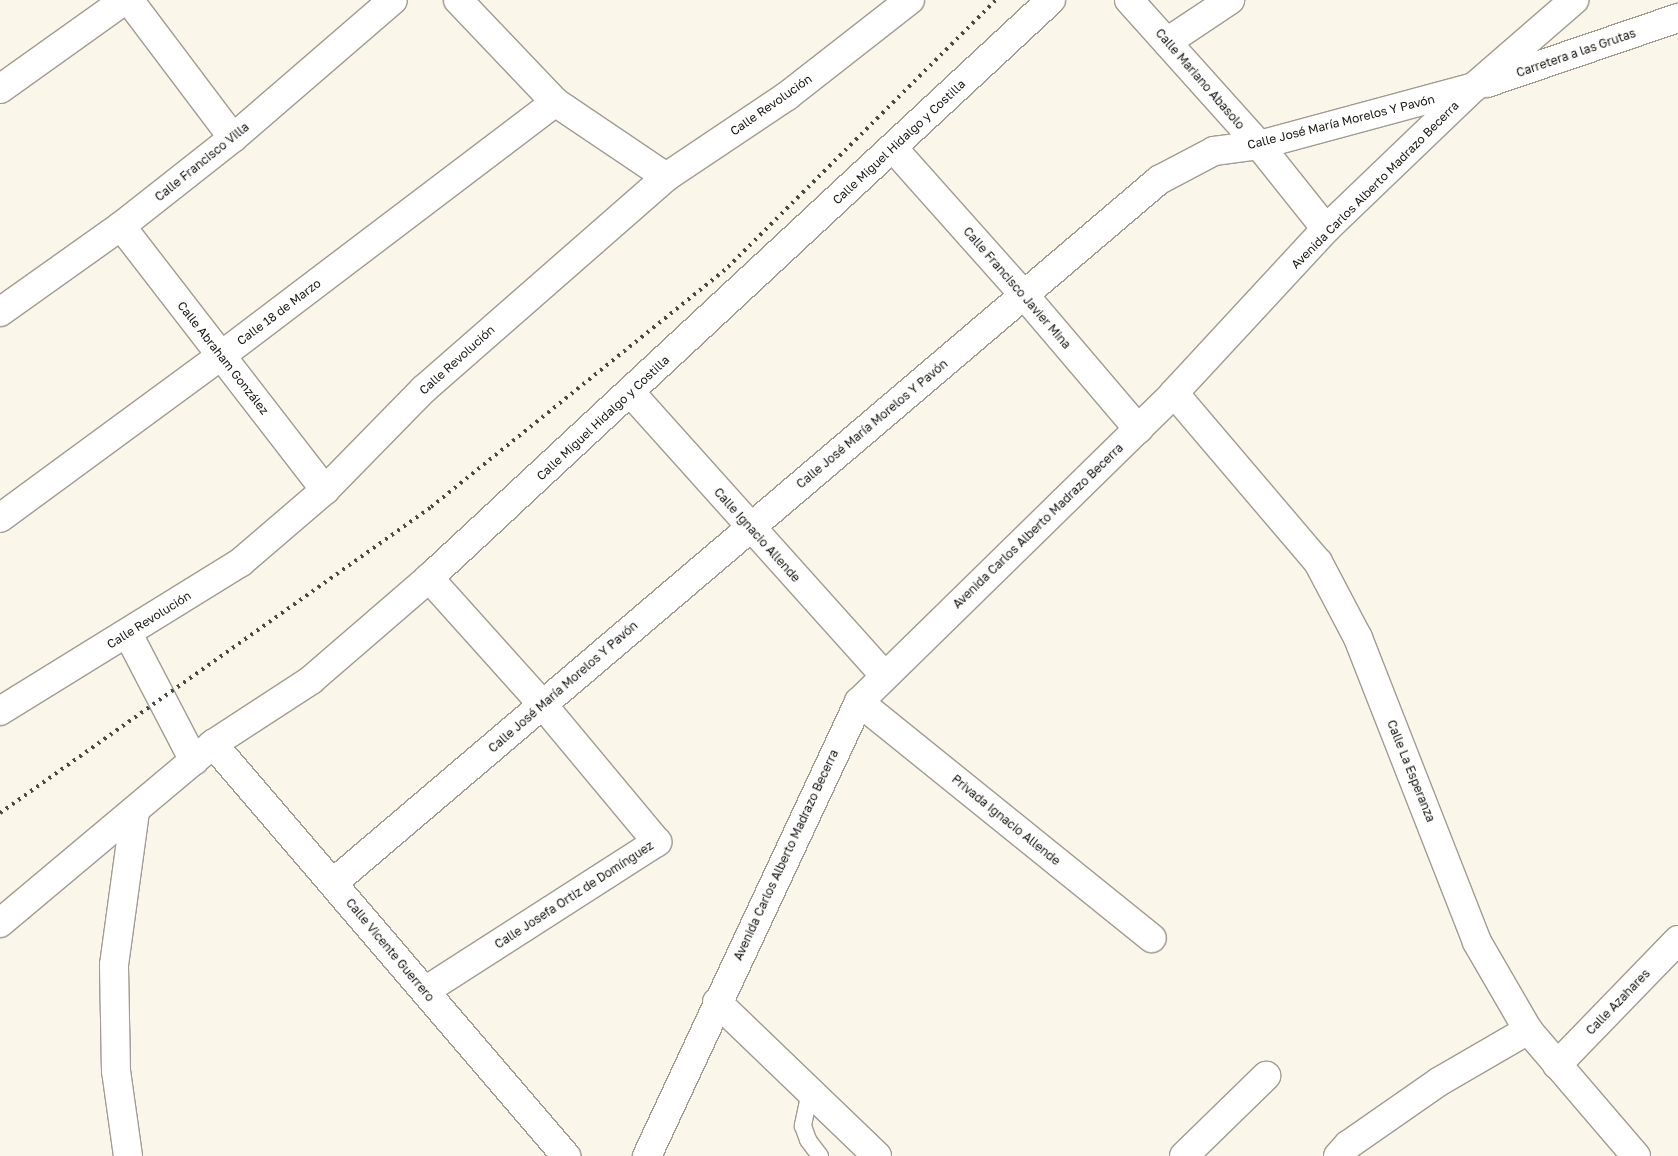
<!DOCTYPE html>
<html>
<head>
<meta charset="utf-8">
<style>
	body { margin:0 }
	#map { position:relative; width:1678px; height:1156px; overflow:hidden; background:#fbf6ea; font-family:"Golos Text",sans-serif }
	div>[style] { position:absolute }
	.roads { filter:drop-shadow(1px 0 #a19c91) drop-shadow(-1px 0 #a19c91) drop-shadow(0 1px #a19c91) drop-shadow(0 -1px #a19c91) }
	.service>* { height:16px; margin:-8px; padding:0 8px; transform-origin:8px; border-radius:8px; background:#fff }
	.minor>* { height:28px; margin:-14px; padding:0 14px; transform-origin:14px; border-radius:14px; background:#fff }
	.tertiary>* { height:28px; margin:-14px; padding:0 14px; transform-origin:14px; border-radius:14px; background:#fff }
	.rail>* { height:4px; margin-top:-2px; transform-origin:0; background:repeating-linear-gradient(90deg,#4b4943 0 2.5px,transparent 0 7.5px) }
	span { translate:-50% -50%; white-space:nowrap; text-align:center; line-height:1.15; -webkit-text-stroke:4px #fff; paint-order:stroke }
	.street-label { font-size:12px; color:#161510 }
</style>
</head>
<body>
<div id="map">
	<div class="roads">
		<div class="service">
			<div style="left:810px;top:1092px;width:35px;rotate:102deg"></div>
			<div style="left:803px;top:1126px;width:15px;rotate:70deg"></div>
			<div style="left:808px;top:1140px;width:20px;rotate:53deg"></div>
		</div>
		<div class="minor">
			<div style="left:129px;top:0;width:173px;rotate:53deg"></div>
			<div style="left:458px;top:0;width:141px;rotate:46.4deg"></div>
			<div style="left:555px;top:102px;width:134px;rotate:34deg"></div>
			<div style="left:1129px;top:0;width:195px;rotate:48.1deg"></div>
			<div style="left:1259px;top:145px;width:107px;rotate:51.4deg"></div>
			<div style="left:1167px;top:42px;width:76px;rotate:-33.7deg"></div>
			<div style="left:0;top:89px;width:153px;rotate:-35.5deg"></div>
			<div style="left:893px;top:148px;width:198px;rotate:48.3deg"></div>
			<div style="left:1025px;top:296px;width:175px;rotate:49.6deg"></div>
			<div style="left:121px;top:226px;width:334px;rotate:52.3deg"></div>
			<div style="left:0;top:312px;width:148px;rotate:-35.4deg"></div>
			<div style="left:121px;top:226px;width:142px;rotate:-38.2deg"></div>
			<div style="left:233px;top:138px;width:211px;rotate:-40.8deg"></div>
			<div style="left:631px;top:393px;width:380px;rotate:48.1deg"></div>
			<div style="left:1174px;top:393px;width:222px;rotate:49.6deg"></div>
			<div style="left:1318px;top:562px;width:86px;rotate:62.2deg"></div>
			<div style="left:1358px;top:638px;width:326px;rotate:68.6deg"></div>
			<div style="left:1477px;top:942px;width:102px;rotate:59.9deg"></div>
			<div style="left:1528px;top:1030px;width:166px;rotate:49.4deg"></div>
			<div style="left:0;top:518px;width:275px;rotate:-36.3deg"></div>
			<div style="left:222px;top:355px;width:418px;rotate:-37.2deg"></div>
			<div style="left:128px;top:634px;width:143px;rotate:62.5deg"></div>
			<div style="left:859px;top:702px;width:376px;rotate:38.9deg"></div>
			<div style="left:213px;top:744px;width:543px;rotate:49.41deg"></div>
			<div style="left:333px;top:883px;width:1085px;rotate:-40.4deg"></div>
			<div style="left:1159px;top:180px;width:62px;rotate:-27.8deg"></div>
			<div style="left:1214px;top:151px;width:45px;rotate:-7.6deg"></div>
			<div style="left:1259px;top:145px;width:223px;rotate:-15.1deg"></div>
			<div style="left:0;top:923px;width:278px;rotate:-40deg"></div>
			<div style="left:213px;top:744px;width:117px;rotate:-33.1deg"></div>
			<div style="left:311px;top:680px;width:156px;rotate:-40.8deg"></div>
			<div style="left:429px;top:578px;width:849px;rotate:-42.9deg"></div>
			<div style="left:425px;top:991px;width:276px;rotate:-32.7deg"></div>
			<div style="left:657px;top:842px;width:178px;rotate:-129.8deg"></div>
			<div style="left:543px;top:705px;width:171px;rotate:-131.9deg"></div>
			<div style="left:717px;top:1002px;width:222px;rotate:43.9deg"></div>
			<div style="left:1557px;top:1065px;width:174px;rotate:-45.9deg"></div>
			<div style="left:128px;top:1156px;width:86px;rotate:-98deg"></div>
			<div style="left:116px;top:1071px;width:106px;rotate:-91.1deg"></div>
			<div style="left:114px;top:965px;width:154px;rotate:-82.2deg"></div>
			<div style="left:1184px;top:1156px;width:115px;rotate:-44.3deg"></div>
			<div style="left:1338px;top:1156px;width:15px;rotate:-48deg"></div>
			<div style="left:1348px;top:1145px;width:112px;rotate:-34.8deg"></div>
			<div style="left:1440px;top:1081px;width:102px;rotate:-30.1deg"></div>
		</div>
		<div class="tertiary">
			<div style="left:1487px;top:83px;width:202px;rotate:-18.8deg"></div>
			<div style="left:0;top:711px;width:283px;rotate:-31.7deg"></div>
			<div style="left:241px;top:562px;width:111px;rotate:-40.6deg"></div>
			<div style="left:325px;top:490px;width:141px;rotate:-45.6deg"></div>
			<div style="left:424px;top:389px;width:322px;rotate:-41.2deg"></div>
			<div style="left:666px;top:177px;width:146px;rotate:-33.8deg"></div>
			<div style="left:787px;top:96px;width:156px;rotate:-38deg"></div>
			<div style="left:647px;top:1156px;width:501px;rotate:-64.97deg"></div>
			<div style="left:859px;top:702px;width:441px;rotate:-44.4deg"></div>
			<div style="left:1174px;top:393px;width:224px;rotate:-47.2deg"></div>
			<div style="left:1326px;top:229px;width:205px;rotate:-43.8deg"></div>
			<div style="left:1474px;top:87px;width:133px;rotate:-41deg"></div>
		</div>
	</div>
	<div class="rail">
		<div style="left:0;top:813px;width:529px;rotate:-35.37deg"></div>
		<div style="left:431px;top:507px;width:382px;rotate:-38.9deg"></div>
		<div style="left:728px;top:267px;width:378px;rotate:-44.9deg"></div>
	</div>
	<div class="street-label">
		<span style="left:1576px;top:53px;rotate:-19deg">Carretera a las Grutas</span>
		<span style="left:1200px;top:79px;rotate:49deg">Calle Mariano Abasolo</span>
		<span style="left:771px;top:105px;rotate:-35deg">Calle Revolución</span>
		<span style="left:1341px;top:122px;rotate:-14deg">Calle José María Morelos Y Pavón</span>
		<span style="left:899px;top:142px;rotate:-43deg">Calle Miguel Hidalgo y Costilla</span>
		<span style="left:202px;top:162px;rotate:-39deg">Calle Francisco Villa</span>
		<span style="left:1375px;top:185px;rotate:-45deg">Avenida Carlos Alberto Madrazo Becerra</span>
		<span style="left:1017px;top:288px;rotate:49deg">Calle Francisco Javier Mina</span>
		<span style="left:279px;top:312px;rotate:-37deg">Calle 18 de Marzo</span>
		<span style="left:223px;top:358px;rotate:52deg">Calle Abraham González</span>
		<span style="left:457px;top:360px;rotate:-42deg">Calle Revolución</span>
		<span style="left:603px;top:418px;rotate:-43deg">Calle Miguel Hidalgo y Costilla</span>
		<span style="left:872px;top:424px;rotate:-40deg">Calle José María Morelos Y Pavón</span>
		<span style="left:1038px;top:526px;rotate:-44deg">Avenida Carlos Alberto Madrazo Becerra</span>
		<span style="left:757px;top:535px;rotate:48deg">Calle Ignacio Allende</span>
		<span style="left:149px;top:620px;rotate:-32deg">Calle Revolución</span>
		<span style="left:563px;top:687px;rotate:-41deg">Calle José María Morelos Y Pavón</span>
		<span style="left:1411px;top:771px;rotate:68deg">Calle La Esperanza</span>
		<span style="left:1006px;top:820px;rotate:39deg">Privada Ignacio Allende</span>
		<span style="left:786px;top:855px;rotate:-65deg">Avenida Carlos Alberto Madrazo Becerra</span>
		<span style="left:574px;top:895px;rotate:-33deg">Calle Josefa Ortiz de Domínguez</span>
		<span style="left:390px;top:950px;rotate:50deg">Calle Vicente Guerrero</span>
		<span style="left:1618px;top:1002px;rotate:-46deg">Calle Azahares</span>
	</div>
</div>
</body>
</html>
